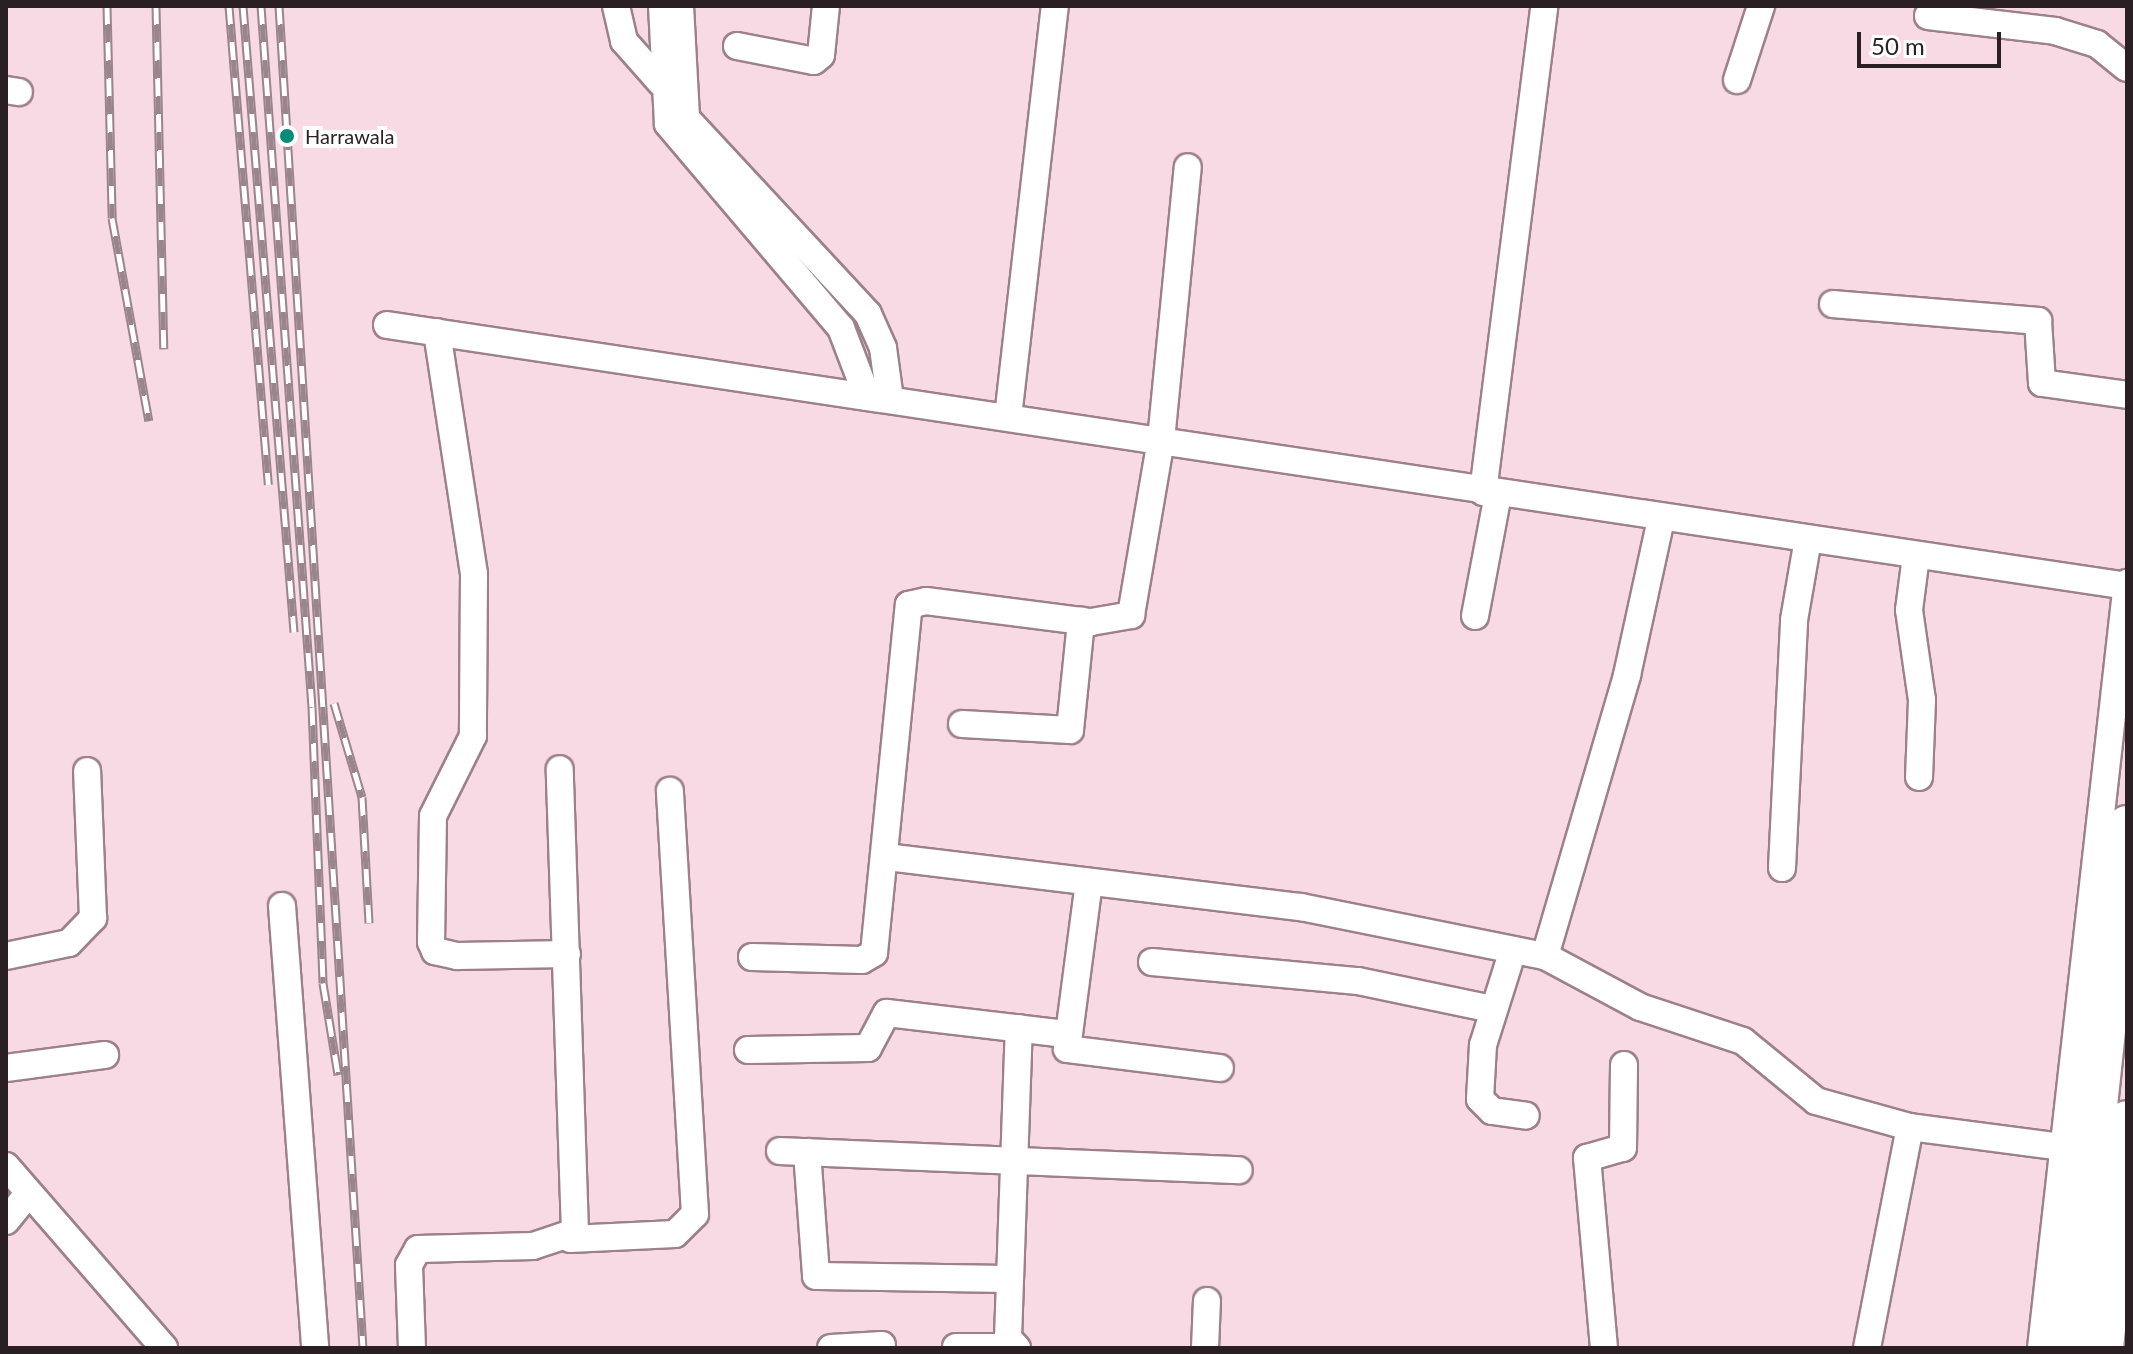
<!DOCTYPE html>
<html>
<head>
<meta charset="utf-8">
<style>
	body { margin:0 }
	#map { position:relative; width:2133px; height:1354px; overflow:hidden; background:#f8dae4; font-family:Lato,sans-serif }
	div>[style] { position:absolute }
	.roads { filter:drop-shadow(2px 0 #9c818a) drop-shadow(-2px 0 #9c818a) drop-shadow(0 2px #9c818a) drop-shadow(0 -2px #9c818a) }
	.minor>* { height:26px; margin:-13px; padding:0 13px; transform-origin:13px; border-radius:13px; background:#fff }
	.highway>* { height:40px; margin:-20px; padding:0 20px; transform-origin:20px; border-radius:20px; background:#fff }
	.rail>* { height:9px; margin-top:-4.5px; transform-origin:0; background:repeating-linear-gradient(90deg,#fff 0 18px,#9a858c 0 36px); box-sizing:border-box; border-block:2px solid #9a858c }
	.dots>* { width:22px; height:22px; translate:-50% -50%; box-sizing:border-box; border:4px solid #fff; border-radius:50% }
	span { translate:-50% -50%; white-space:nowrap; text-align:center; line-height:1.15; -webkit-text-stroke:8px #fff; paint-order:stroke }
	.poi-label { font-size:20px; color:#2a1f23 }
	.left { translate:0 -50%; text-align:left }
	.frame { position:absolute; inset:0; border:8px solid #2a1f23; pointer-events:none }
	.scale { position:absolute; left:1857px; top:32px; width:144px; height:36px; box-sizing:border-box; border:4px solid #2a1f23; border-top:0; padding-left:10px; font-size:24px; line-height:28px; white-space:nowrap; color:#2a1f23; -webkit-text-stroke:6px #fff; paint-order:stroke }
</style>
</head>
<body>
<div id="map">
	<div class="roads">
		<div class="minor">
			<div style="left:616px;top:6px;width:36px;rotate:77deg"></div>
			<div style="left:624px;top:41px;width:56px;rotate:48.6deg"></div>
			<div style="left:662px;top:6px;width:118px;rotate:87.1deg"></div>
			<div style="left:668px;top:124px;width:267px;rotate:49.7deg"></div>
			<div style="left:841px;top:328px;width:73px;rotate:69.1deg"></div>
			<div style="left:680px;top:6px;width:112px;rotate:86.9deg"></div>
			<div style="left:686px;top:118px;width:267px;rotate:47.1deg"></div>
			<div style="left:868px;top:314px;width:37px;rotate:66deg"></div>
			<div style="left:883px;top:348px;width:51px;rotate:82.2deg"></div>
			<div style="left:1928px;top:16px;width:128px;rotate:6.7deg"></div>
			<div style="left:2055px;top:31px;width:44px;rotate:17.2deg"></div>
			<div style="left:2097px;top:44px;width:38px;rotate:39deg"></div>
			<div style="left:737px;top:46px;width:78px;rotate:11deg"></div>
			<div style="left:814px;top:61px;width:9px;rotate:-41deg"></div>
			<div style="left:821px;top:55px;width:49px;rotate:-84.2deg"></div>
			<div style="left:1737px;top:80px;width:78px;rotate:-72deg"></div>
			<div style="left:6px;top:90px;width:13px;rotate:9deg"></div>
			<div style="left:1833px;top:304px;width:206px;rotate:4.7deg"></div>
			<div style="left:2038px;top:321px;width:62px;rotate:86.3deg"></div>
			<div style="left:2042px;top:383px;width:86px;rotate:8deg"></div>
			<div style="left:387px;top:325px;width:1759px;rotate:8.53deg"></div>
			<div style="left:437px;top:332px;width:245px;rotate:81.3deg"></div>
			<div style="left:474px;top:574px;width:162px;rotate:90.4deg"></div>
			<div style="left:473px;top:736px;width:89px;rotate:116.6deg"></div>
			<div style="left:433px;top:816px;width:126px;rotate:90.9deg"></div>
			<div style="left:431px;top:942px;width:10px;rotate:66deg"></div>
			<div style="left:435px;top:951px;width:23px;rotate:13deg"></div>
			<div style="left:457px;top:956px;width:110px;rotate:-1deg"></div>
			<div style="left:1008px;top:417px;width:414px;rotate:-83.5deg"></div>
			<div style="left:1483px;top:492px;width:490px;rotate:-82.8deg"></div>
			<div style="left:1916px;top:556px;width:54px;rotate:97.4deg"></div>
			<div style="left:1909px;top:610px;width:91px;rotate:81.8deg"></div>
			<div style="left:1922px;top:700px;width:77px;rotate:92.2deg"></div>
			<div style="left:1475px;top:616px;width:124px;rotate:-79.3deg"></div>
			<div style="left:962px;top:724px;width:108px;rotate:3.2deg"></div>
			<div style="left:1070px;top:730px;width:110px;rotate:-84.2deg"></div>
			<div style="left:886px;top:857px;width:418px;rotate:6.9deg"></div>
			<div style="left:1301px;top:907px;width:249px;rotate:11.4deg"></div>
			<div style="left:1545px;top:956px;width:108px;rotate:28.2deg"></div>
			<div style="left:1640px;top:1007px;width:108px;rotate:18.3deg"></div>
			<div style="left:1743px;top:1041px;width:94px;rotate:39.4deg"></div>
			<div style="left:1816px;top:1101px;width:98px;rotate:15.5deg"></div>
			<div style="left:1910px;top:1127px;width:153px;rotate:7.5deg"></div>
			<div style="left:1782px;top:868px;width:248px;rotate:-87.2deg"></div>
			<div style="left:1794px;top:620px;width:82px;rotate:-80.2deg"></div>
			<div style="left:1089px;top:882px;width:168px;rotate:97.5deg"></div>
			<div style="left:1067px;top:1049px;width:154px;rotate:7.1deg"></div>
			<div style="left:282px;top:906px;width:443px;rotate:85.7deg"></div>
			<div style="left:1513px;top:950px;width:100px;rotate:107.5deg"></div>
			<div style="left:1483px;top:1045px;width:54px;rotate:93.2deg"></div>
			<div style="left:1480px;top:1099px;width:17px;rotate:45deg"></div>
			<div style="left:1492px;top:1111px;width:34px;rotate:8deg"></div>
			<div style="left:6px;top:956px;width:64px;rotate:-11.7deg"></div>
			<div style="left:69px;top:943px;width:35px;rotate:-46deg"></div>
			<div style="left:93px;top:918px;width:147px;rotate:-92.3deg"></div>
			<div style="left:1545px;top:956px;width:293px;rotate:-73.7deg"></div>
			<div style="left:1627px;top:675px;width:160px;rotate:-77.7deg"></div>
			<div style="left:752px;top:957px;width:110px;rotate:1.6deg"></div>
			<div style="left:862px;top:960px;width:14px;rotate:-30deg"></div>
			<div style="left:874px;top:953px;width:350px;rotate:-84.3deg"></div>
			<div style="left:909px;top:605px;width:17px;rotate:-13deg"></div>
			<div style="left:926px;top:601px;width:166px;rotate:7.3deg"></div>
			<div style="left:1091px;top:622px;width:41px;rotate:-9.9deg"></div>
			<div style="left:1131px;top:615px;width:178px;rotate:-80.3deg"></div>
			<div style="left:1161px;top:440px;width:274px;rotate:-84.4deg"></div>
			<div style="left:1152px;top:962px;width:207px;rotate:5.3deg"></div>
			<div style="left:1358px;top:981px;width:137px;rotate:11.8deg"></div>
			<div style="left:748px;top:1050px;width:120px;rotate:-1deg"></div>
			<div style="left:868px;top:1048px;width:40px;rotate:-62deg"></div>
			<div style="left:887px;top:1013px;width:180px;rotate:6.7deg"></div>
			<div style="left:6px;top:1068px;width:100px;rotate:-7.5deg"></div>
			<div style="left:780px;top:1151px;width:459px;rotate:2.4deg"></div>
			<div style="left:807px;top:1152px;width:124px;rotate:85.8deg"></div>
			<div style="left:816px;top:1276px;width:194px;rotate:0.9deg"></div>
			<div style="left:6px;top:1166px;width:241px;rotate:49deg"></div>
			<div style="left:6px;top:1221px;width:35px;rotate:-51deg"></div>
			<div style="left:570px;top:1239px;width:105px;rotate:-2.7deg"></div>
			<div style="left:675px;top:1234px;width:28px;rotate:-45deg"></div>
			<div style="left:695px;top:1214px;width:424px;rotate:-93.4deg"></div>
			<div style="left:956px;top:1347px;width:57px"></div>
			<div style="left:412px;top:1348px;width:83px;rotate:-92.1deg"></div>
			<div style="left:409px;top:1265px;width:18px;rotate:-61deg"></div>
			<div style="left:418px;top:1249px;width:115px;rotate:-1.5deg"></div>
			<div style="left:533px;top:1246px;width:44px;rotate:-18.4deg"></div>
			<div style="left:575px;top:1232px;width:463px;rotate:-91.9deg"></div>
			<div style="left:831px;top:1348px;width:51px;rotate:-3.4deg"></div>
			<div style="left:1017px;top:1348px;width:13px;rotate:-132deg"></div>
			<div style="left:1008px;top:1338px;width:310px;rotate:-88deg"></div>
			<div style="left:1205px;top:1348px;width:47px;rotate:-87.6deg"></div>
			<div style="left:1604px;top:1348px;width:191px;rotate:-95.1deg"></div>
			<div style="left:1587px;top:1158px;width:37px;rotate:-16deg"></div>
			<div style="left:1623px;top:1148px;width:83px;rotate:-89.3deg"></div>
			<div style="left:1867px;top:1348px;width:225px;rotate:-79deg"></div>
			<div style="left:2041px;top:1348px;width:770px;rotate:-83.59deg"></div>
		</div>
		<div class="highway">
			<div style="left:2071px;top:1348px;width:525px;rotate:-83.88deg"></div>
			<div style="left:2103px;top:1348px;width:228px;rotate:-84deg"></div>
		</div>
	</div>
	<div class="rail">
		<div style="left:107px;top:6px;width:212px;rotate:88.6deg"></div>
		<div style="left:112px;top:218px;width:206px;rotate:79.7deg"></div>
		<div style="left:156px;top:6px;width:343px;rotate:88.7deg"></div>
		<div style="left:229px;top:6px;width:480px;rotate:85.3deg"></div>
		<div style="left:243px;top:6px;width:628px;rotate:85.34deg"></div>
		<div style="left:261px;top:6px;width:703px;rotate:85.84deg"></div>
		<div style="left:312px;top:707px;width:276px;rotate:87.7deg"></div>
		<div style="left:323px;top:983px;width:93px;rotate:80.7deg"></div>
		<div style="left:279px;top:6px;width:1345px;rotate:86.42deg"></div>
		<div style="left:334px;top:703px;width:98px;rotate:73.4deg"></div>
		<div style="left:362px;top:797px;width:126px;rotate:86.8deg"></div>
	</div>
	<div class="dots">
		<div style="left:287px;top:136px;background:#028e76"></div>
	</div>
	<div class="poi-label">
		<span class="left" style="left:305px;top:136px">Harrawala</span>
	</div>
	<div class="frame"></div>
	<div class="scale">50 m</div>
</div>
</body>
</html>
